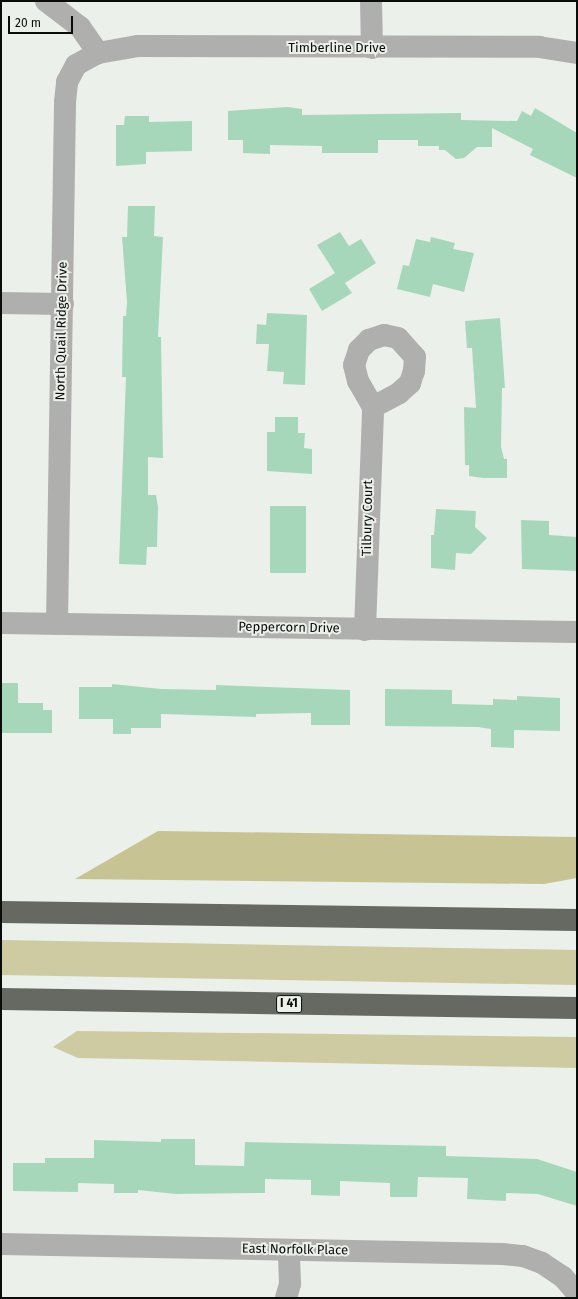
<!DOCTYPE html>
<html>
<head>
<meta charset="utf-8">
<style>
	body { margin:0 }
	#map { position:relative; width:578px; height:1299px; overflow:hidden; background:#ebf0ea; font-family:"Fira Sans",sans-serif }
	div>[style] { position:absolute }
	.green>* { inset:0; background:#cecaa2; transform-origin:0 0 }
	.forest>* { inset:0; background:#c7c393 }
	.building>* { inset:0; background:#a7d7bb; transform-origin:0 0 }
	.minor>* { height:22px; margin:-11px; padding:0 11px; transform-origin:11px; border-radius:11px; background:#afb0ad }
	.highway>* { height:22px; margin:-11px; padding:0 11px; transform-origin:11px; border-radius:11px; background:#666962 }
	span { translate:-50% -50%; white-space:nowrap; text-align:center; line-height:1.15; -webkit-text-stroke:4px #ebf0ea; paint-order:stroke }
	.shield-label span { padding:1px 3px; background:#ebf0ea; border:1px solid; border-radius:3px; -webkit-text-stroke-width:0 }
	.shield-label { font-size:12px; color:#0a0c0a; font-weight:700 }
	.street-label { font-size:13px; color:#0a0c0a }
	.frame { position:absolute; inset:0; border:2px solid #0a0c0a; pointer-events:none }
	.scale { position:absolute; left:8px; top:16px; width:65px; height:18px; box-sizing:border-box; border:2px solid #0a0c0a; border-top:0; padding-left:5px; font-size:12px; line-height:14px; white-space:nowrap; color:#0a0c0a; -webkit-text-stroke:3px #ebf0ea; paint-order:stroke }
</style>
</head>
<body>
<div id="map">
	<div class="green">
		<div style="left:1px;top:940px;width:576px;height:35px;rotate:1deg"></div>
		<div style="clip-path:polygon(77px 1031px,577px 1037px,577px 1068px,78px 1058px,53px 1047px)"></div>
	</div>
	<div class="forest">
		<div style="clip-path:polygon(158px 831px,577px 837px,577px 878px,544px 884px,75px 879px)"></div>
	</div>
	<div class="building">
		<div style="clip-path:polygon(287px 107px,302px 109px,302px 115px,461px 113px,461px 120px,517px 121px,522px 111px,531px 116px,535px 108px,577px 133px,577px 178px,530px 155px,533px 149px,492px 128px,492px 147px,477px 147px,464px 158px,456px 159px,445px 150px,439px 150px,439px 146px,418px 146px,418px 140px,378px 140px,378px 153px,322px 153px,322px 146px,270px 145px,270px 154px,243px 153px,243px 140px,228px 140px,228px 111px)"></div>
		<div style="clip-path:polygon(125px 116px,149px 116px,149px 122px,192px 121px,192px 151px,146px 152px,146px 164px,116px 166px,116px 125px,124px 125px)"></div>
		<div style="clip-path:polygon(128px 206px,155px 206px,154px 236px,163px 237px,158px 337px,161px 337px,163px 458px,148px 457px,148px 495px,156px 495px,158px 507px,157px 547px,147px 547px,146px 565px,119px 564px,126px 377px,122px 377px,123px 316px,126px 316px,127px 302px,122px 237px,127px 237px)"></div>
		<div style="clip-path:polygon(340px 232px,349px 246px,361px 239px,376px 263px,345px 283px,352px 293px,322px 311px,309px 289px,335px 273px,317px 245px)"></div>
		<div style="clip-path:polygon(431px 237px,455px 243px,453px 249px,474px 253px,464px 292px,433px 284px,430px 297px,397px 289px,403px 265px,409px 266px,416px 239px,430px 242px)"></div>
		<div style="clip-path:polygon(267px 313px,307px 315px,305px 385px,283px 384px,284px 372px,267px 371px,269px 344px,256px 344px,257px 324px,266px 325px)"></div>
		<div style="clip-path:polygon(500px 318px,505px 388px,502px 388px,501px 447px,504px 459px,507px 459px,507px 478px,483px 478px,469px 476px,469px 465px,465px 465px,464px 407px,476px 408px,472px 348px,467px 348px,465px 321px)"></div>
		<div style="clip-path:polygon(275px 417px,298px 417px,298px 433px,305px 433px,304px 448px,312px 449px,312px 474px,267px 471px,267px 432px,275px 432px)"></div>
		<div style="left:270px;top:506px;width:36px;height:67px"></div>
		<div style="clip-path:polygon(436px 509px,476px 511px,475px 527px,487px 538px,471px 554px,456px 553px,455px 570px,431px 568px,431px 535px,434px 535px)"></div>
		<div style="clip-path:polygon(521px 520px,549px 521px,549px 535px,577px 537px,577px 571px,522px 569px)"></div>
		<div style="clip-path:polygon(1px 683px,18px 683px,18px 703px,43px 703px,43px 710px,52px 710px,52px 733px,1px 733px)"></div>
		<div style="clip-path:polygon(112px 684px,161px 689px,216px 690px,216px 685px,350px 690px,350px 725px,311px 725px,311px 713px,256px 714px,256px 717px,161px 714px,161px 728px,131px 728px,131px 734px,113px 734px,113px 719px,79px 719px,79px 687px,112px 687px)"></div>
		<div style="clip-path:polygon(385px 689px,452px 690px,452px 704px,493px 705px,493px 699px,517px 700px,517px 696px,560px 698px,560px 731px,514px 730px,514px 748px,491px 747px,491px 729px,478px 727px,385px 726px)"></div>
		<div style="clip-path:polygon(161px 1139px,195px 1139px,195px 1165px,244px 1166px,245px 1142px,446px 1146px,446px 1156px,537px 1159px,577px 1172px,577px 1206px,538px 1194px,506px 1193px,506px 1201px,467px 1199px,468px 1178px,418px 1177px,417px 1197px,390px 1197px,390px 1183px,340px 1181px,340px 1196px,311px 1195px,311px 1180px,265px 1179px,265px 1193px,176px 1194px,138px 1190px,138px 1193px,114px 1193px,114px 1184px,78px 1183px,78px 1192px,13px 1191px,13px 1163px,45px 1163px,45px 1158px,94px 1158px,94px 1140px,161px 1142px)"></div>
	</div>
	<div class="minor">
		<div style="left:46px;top:1px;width:43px;rotate:37.4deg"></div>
		<div style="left:80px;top:27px;width:32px;rotate:55deg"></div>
		<div style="left:371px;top:1px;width:47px;rotate:88.8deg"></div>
		<div style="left:1px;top:303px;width:62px;rotate:0.9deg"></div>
		<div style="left:1px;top:623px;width:576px;rotate:0.9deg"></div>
		<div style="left:57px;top:624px;width:522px;rotate:-89.12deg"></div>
		<div style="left:65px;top:102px;width:20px;rotate:-84deg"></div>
		<div style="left:67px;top:82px;width:19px;rotate:-62deg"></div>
		<div style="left:76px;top:65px;width:25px;rotate:-29deg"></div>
		<div style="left:98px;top:53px;width:41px;rotate:-9.9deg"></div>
		<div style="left:138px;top:46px;width:401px;rotate:0.1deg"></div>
		<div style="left:539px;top:47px;width:38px;rotate:9deg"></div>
		<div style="left:365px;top:630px;width:223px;rotate:-87.9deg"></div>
		<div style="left:373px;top:407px;width:30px;rotate:-28deg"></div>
		<div style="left:399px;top:393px;width:15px;rotate:-42deg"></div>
		<div style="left:410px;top:383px;width:13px;rotate:-72deg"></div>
		<div style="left:414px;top:371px;width:14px;rotate:-86deg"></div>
		<div style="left:415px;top:357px;width:25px;rotate:-132deg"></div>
		<div style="left:398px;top:338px;width:14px;rotate:-168deg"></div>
		<div style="left:384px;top:335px;width:16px;rotate:162deg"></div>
		<div style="left:369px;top:340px;width:14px;rotate:135deg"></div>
		<div style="left:359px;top:350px;width:16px;rotate:108deg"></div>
		<div style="left:354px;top:365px;width:16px;rotate:76deg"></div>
		<div style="left:358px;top:381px;width:30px;rotate:60deg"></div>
		<div style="left:1px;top:1244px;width:502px;rotate:1.14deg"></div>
		<div style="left:503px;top:1254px;width:20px;rotate:6deg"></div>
		<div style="left:523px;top:1256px;width:20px;rotate:20deg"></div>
		<div style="left:542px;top:1263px;width:25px;rotate:34deg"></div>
		<div style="left:563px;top:1277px;width:21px;rotate:49deg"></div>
		<div style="left:286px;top:1298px;width:15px;rotate:-74deg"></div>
		<div style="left:290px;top:1284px;width:34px;rotate:-92deg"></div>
	</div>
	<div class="highway">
		<div style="left:1px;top:912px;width:576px;rotate:0.8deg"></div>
		<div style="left:1px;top:999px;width:576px;rotate:0.9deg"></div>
	</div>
	<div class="shield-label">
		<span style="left:289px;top:1004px">I 41</span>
	</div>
	<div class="street-label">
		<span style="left:337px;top:48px">Timberline Drive</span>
		<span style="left:62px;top:331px;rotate:-89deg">North Quail Ridge Drive</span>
		<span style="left:368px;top:518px;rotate:-89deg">Tilbury Court</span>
		<span style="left:289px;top:628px;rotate:1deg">Peppercorn Drive</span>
		<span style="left:295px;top:1250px;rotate:1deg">East Norfolk Place</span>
	</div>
	<div class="frame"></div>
	<div class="scale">20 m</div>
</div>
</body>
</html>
